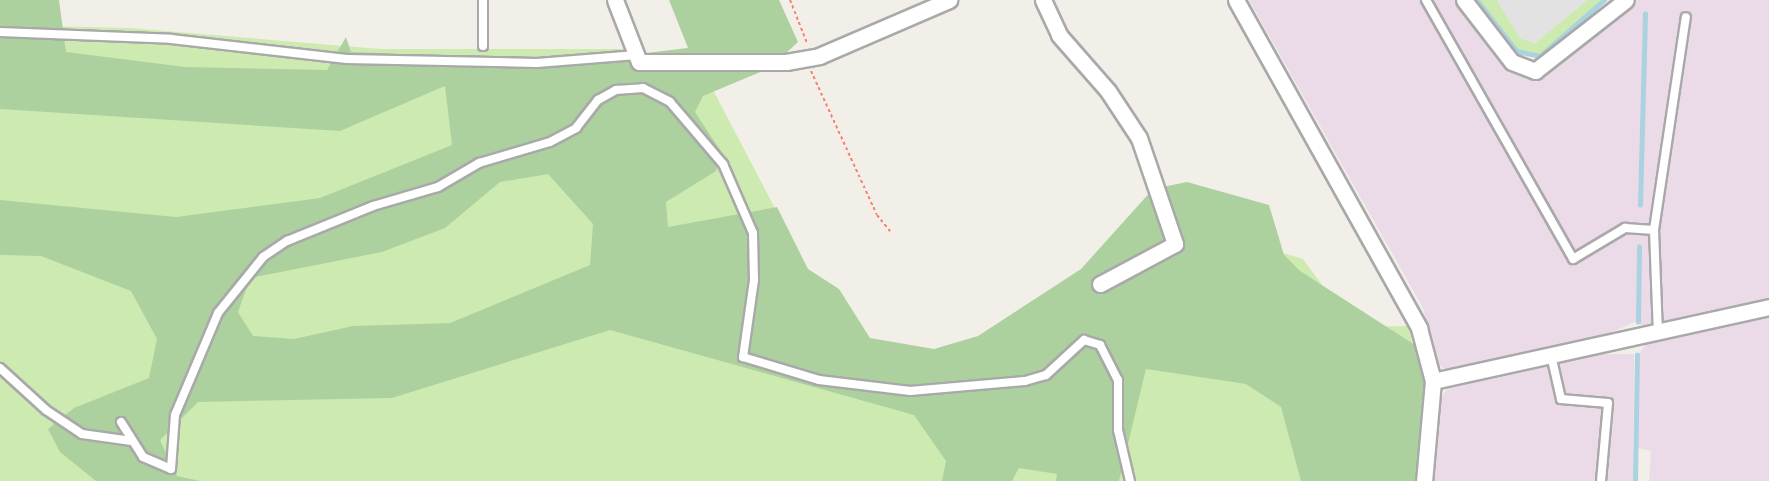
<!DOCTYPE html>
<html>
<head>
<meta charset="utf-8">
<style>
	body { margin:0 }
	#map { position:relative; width:1769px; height:481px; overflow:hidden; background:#f2efe9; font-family:"Fira Sans",sans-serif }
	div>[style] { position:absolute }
	.industrial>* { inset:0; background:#ebdbe8 }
	.grass>* { inset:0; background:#cdebb0 }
	.forest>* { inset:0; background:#add19e }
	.parking>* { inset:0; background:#e2e2e2 }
	.stream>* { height:4.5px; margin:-2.25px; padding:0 2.25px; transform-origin:2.25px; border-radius:2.25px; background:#aad3df }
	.path>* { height:2px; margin-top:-1px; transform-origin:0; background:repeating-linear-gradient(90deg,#fa8072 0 3px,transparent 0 6px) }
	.roads { filter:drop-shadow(2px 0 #a9a9a9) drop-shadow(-2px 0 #a9a9a9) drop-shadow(0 2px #a9a9a9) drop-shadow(0 -2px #a9a9a9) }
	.service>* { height:8px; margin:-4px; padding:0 4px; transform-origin:4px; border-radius:4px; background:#fff }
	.minor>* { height:15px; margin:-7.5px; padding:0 7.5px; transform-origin:7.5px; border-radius:7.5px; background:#fff }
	span { translate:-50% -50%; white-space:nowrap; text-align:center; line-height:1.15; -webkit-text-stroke:6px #fff; paint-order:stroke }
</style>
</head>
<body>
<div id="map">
	<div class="industrial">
		<div style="clip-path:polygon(1249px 0,1458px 0,1512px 70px,1537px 81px,1636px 0,1769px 0,1769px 298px,1649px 328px,1635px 322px,1598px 338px,1447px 370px,1439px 365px,1423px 308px)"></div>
		<div style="clip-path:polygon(1769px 317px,1769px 481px,1649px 481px,1651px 451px,1638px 448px,1639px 354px,1646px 344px)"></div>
		<div style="clip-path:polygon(1601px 354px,1634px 354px,1633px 481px,1430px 481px,1437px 404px,1447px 389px)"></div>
	</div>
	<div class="grass">
		<div style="clip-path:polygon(1479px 0,1497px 0,1520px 38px,1535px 43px,1587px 0,1602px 0,1540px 55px,1517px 51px)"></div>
		<div style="clip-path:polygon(0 25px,130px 28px,380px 49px,626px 49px,633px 68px,701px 67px,789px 235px,805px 318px,912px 372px,1212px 232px,1303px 259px,1353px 327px,1409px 326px,1420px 381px,1333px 481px,0 481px)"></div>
	</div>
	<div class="forest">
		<div style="clip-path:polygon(evenodd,0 0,59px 0,66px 52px,185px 67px,327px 70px,346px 37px,351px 52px,578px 61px,688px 48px,669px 0,779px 0,798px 42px,770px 68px,703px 96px,695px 112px,722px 153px,716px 171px,666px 202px,668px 227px,777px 207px,808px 269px,839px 289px,870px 338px,934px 349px,978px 336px,1081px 269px,1153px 189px,1187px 182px,1269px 205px,1284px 255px,1300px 271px,1432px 356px,1420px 481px,1301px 481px,1281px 407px,1246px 384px,1146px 369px,1119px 481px,1056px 481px,1057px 474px,1019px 468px,1012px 481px,942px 481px,946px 461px,914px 415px,610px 330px,392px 398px,198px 402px,160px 440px,177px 476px,200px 481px,96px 481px,60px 452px,48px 429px,74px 408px,149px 378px,157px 339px,131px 291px,41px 256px,0 255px,0 200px,176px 217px,320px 198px,452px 145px,445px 86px,340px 131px,0 109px,0 0,548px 174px,593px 224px,590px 265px,450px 323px,353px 326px,294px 339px,253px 336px,238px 312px,250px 278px,382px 252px,445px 228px,500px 182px,548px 174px)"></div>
	</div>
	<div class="parking">
		<div style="clip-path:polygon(1497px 0,1587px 0,1535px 43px,1520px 38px)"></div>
	</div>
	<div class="stream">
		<div style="left:1477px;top:0;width:65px;rotate:51.9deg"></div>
		<div style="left:1517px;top:51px;width:24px;rotate:12deg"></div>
		<div style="left:1540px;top:56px;width:85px;rotate:-41.2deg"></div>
		<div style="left:1640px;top:205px;width:191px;rotate:-88.5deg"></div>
		<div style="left:1638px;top:322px;width:75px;rotate:-89.2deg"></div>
		<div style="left:1635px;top:481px;width:126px;rotate:-89.1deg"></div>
	</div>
	<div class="path">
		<div style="left:790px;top:0;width:46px;rotate:68.4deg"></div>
		<div style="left:811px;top:71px;width:158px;rotate:65.4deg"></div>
		<div style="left:877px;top:215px;width:21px;rotate:51deg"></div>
	</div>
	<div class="roads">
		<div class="service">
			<div style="left:1426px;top:0;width:298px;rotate:60.4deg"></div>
			<div style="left:1573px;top:259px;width:61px;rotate:-30.8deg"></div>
			<div style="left:1625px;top:228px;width:29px;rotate:4deg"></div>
			<div style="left:1654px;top:230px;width:102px;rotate:87.8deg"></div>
			<div style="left:0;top:32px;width:171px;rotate:2.3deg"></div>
			<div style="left:171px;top:39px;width:177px;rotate:6.5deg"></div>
			<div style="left:347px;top:59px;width:190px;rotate:1.2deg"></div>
			<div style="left:537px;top:63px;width:100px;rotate:-4.6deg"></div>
			<div style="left:483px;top:46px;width:46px;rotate:-90deg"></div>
			<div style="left:1654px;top:230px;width:215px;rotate:-81.5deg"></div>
			<div style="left:1551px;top:355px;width:45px;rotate:77.2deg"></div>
			<div style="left:1561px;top:399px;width:47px;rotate:4.9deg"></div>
			<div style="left:1608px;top:403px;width:78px;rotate:95.1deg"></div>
			<div style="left:0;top:368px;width:62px;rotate:42.4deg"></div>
			<div style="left:46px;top:410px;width:43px;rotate:33.7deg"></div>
			<div style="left:82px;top:434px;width:50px;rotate:8deg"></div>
			<div style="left:121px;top:422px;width:41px;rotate:57.8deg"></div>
			<div style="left:143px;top:457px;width:30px;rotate:23deg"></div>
			<div style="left:171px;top:469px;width:54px;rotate:-85.8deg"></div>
			<div style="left:175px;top:415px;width:111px;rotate:-67.1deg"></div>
			<div style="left:218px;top:313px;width:72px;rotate:-51.2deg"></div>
			<div style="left:263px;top:257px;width:29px;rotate:-34deg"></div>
			<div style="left:287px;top:241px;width:93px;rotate:-22.1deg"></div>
			<div style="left:373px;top:206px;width:68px;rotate:-16.3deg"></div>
			<div style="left:438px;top:187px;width:48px;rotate:-30.3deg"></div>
			<div style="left:479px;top:163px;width:74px;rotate:-16.5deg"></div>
			<div style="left:550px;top:142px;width:30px;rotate:-28deg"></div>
			<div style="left:576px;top:128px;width:36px;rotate:-52deg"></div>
			<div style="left:598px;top:100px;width:21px;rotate:-29deg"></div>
			<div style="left:616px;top:90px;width:27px;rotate:-4deg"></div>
			<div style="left:643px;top:88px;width:30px;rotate:27deg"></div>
			<div style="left:670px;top:102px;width:82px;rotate:49.5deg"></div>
			<div style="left:723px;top:164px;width:75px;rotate:66.5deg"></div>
			<div style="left:753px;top:233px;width:47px;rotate:88.8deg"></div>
			<div style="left:754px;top:280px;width:78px;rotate:98.1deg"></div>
			<div style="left:743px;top:357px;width:79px;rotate:16.8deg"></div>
			<div style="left:819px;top:380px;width:92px;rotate:6.9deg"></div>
			<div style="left:910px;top:391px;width:115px;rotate:-5deg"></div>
			<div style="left:1025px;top:381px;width:22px;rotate:-16deg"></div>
			<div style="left:1046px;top:375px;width:52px;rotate:-42.6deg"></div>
			<div style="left:1084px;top:340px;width:17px;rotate:17deg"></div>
			<div style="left:1100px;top:345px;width:39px;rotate:63deg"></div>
			<div style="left:1118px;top:380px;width:50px;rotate:90deg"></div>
			<div style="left:1118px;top:430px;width:52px;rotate:76.8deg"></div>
		</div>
		<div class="minor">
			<div style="left:615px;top:0;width:66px;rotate:68.8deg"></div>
			<div style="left:639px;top:62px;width:147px"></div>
			<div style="left:786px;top:62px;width:34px;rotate:-10deg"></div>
			<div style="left:819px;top:56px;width:142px;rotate:-23.3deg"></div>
			<div style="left:1043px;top:0;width:38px;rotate:65deg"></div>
			<div style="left:1059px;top:35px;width:74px;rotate:48.8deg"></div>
			<div style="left:1108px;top:91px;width:56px;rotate:56.6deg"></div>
			<div style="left:1139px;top:138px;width:112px;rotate:71.2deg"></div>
			<div style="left:1175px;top:244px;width:85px;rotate:151.9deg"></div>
			<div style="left:1236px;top:0;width:376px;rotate:60.8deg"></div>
			<div style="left:1419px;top:328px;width:55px;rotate:75.2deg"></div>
			<div style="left:1433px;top:381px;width:100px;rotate:95.1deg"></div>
			<div style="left:1464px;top:0;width:78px;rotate:52.3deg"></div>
			<div style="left:1512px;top:62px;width:25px;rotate:21deg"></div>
			<div style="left:1535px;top:71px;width:115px;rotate:-38deg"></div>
			<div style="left:1433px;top:381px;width:344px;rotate:-12.4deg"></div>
		</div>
	</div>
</div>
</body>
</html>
